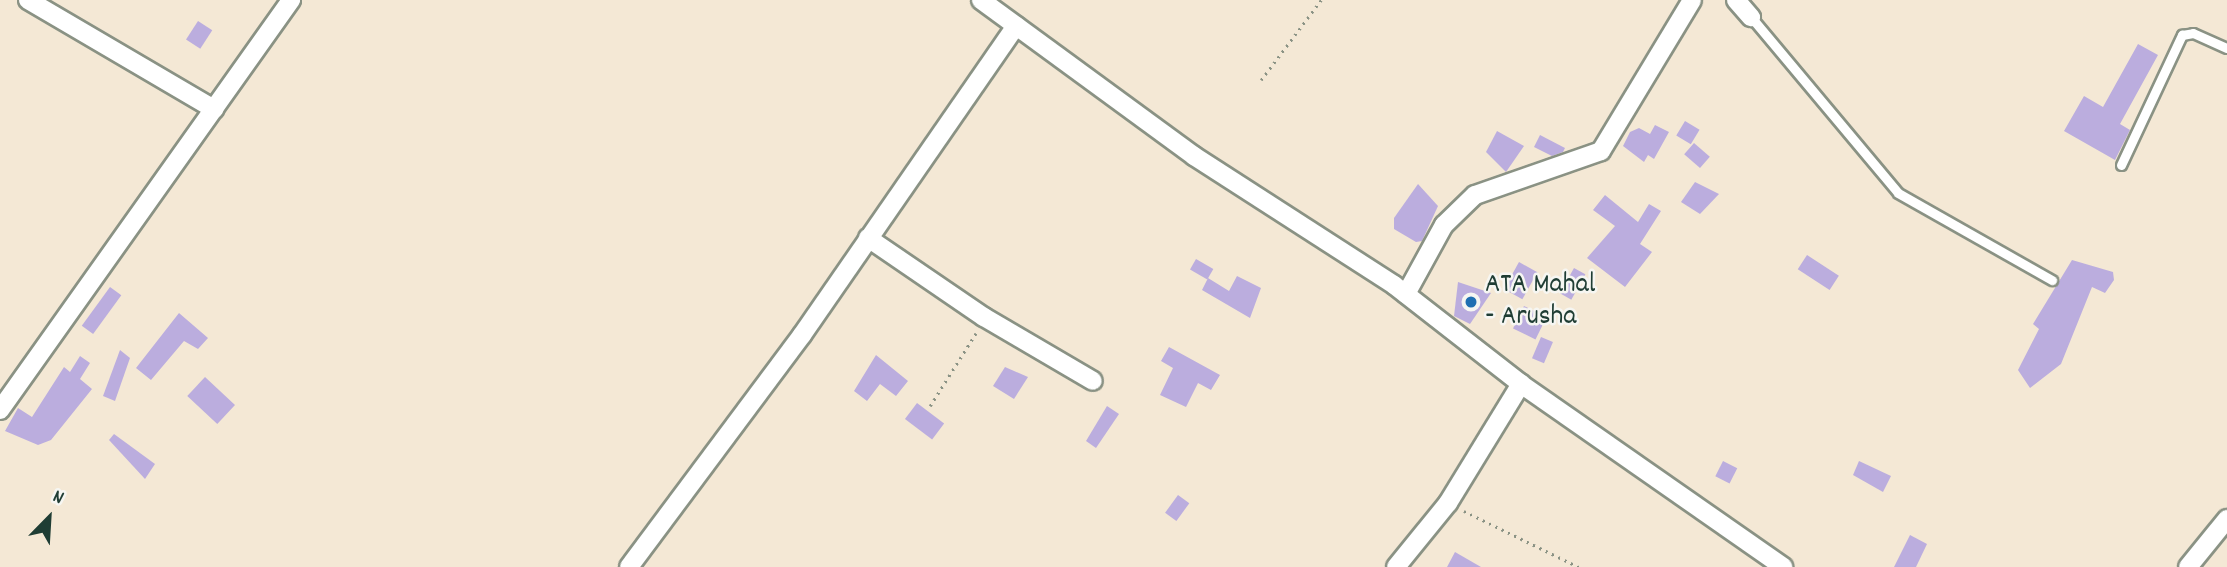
<!DOCTYPE html>
<html>
<head>
<meta charset="utf-8">
<style>
	body { margin:0 }
	#map { position:relative; width:2227px; height:567px; overflow:hidden; background:#f4e8d5; font-family:Dekko,sans-serif }
	div>[style] { position:absolute }
	.building>* { inset:0; background:#bbadde; transform-origin:0 0 }
	.path>* { height:2.5px; margin-top:-1.25px; transform-origin:0; background:repeating-linear-gradient(90deg,#8a9284 0 2px,transparent 0 7px) }
	.roads { filter:drop-shadow(2px 0 #8a9284) drop-shadow(-2px 0 #8a9284) drop-shadow(0 2px #8a9284) drop-shadow(0 -2px #8a9284) }
	.lane>* { height:9px; margin:-4.5px; padding:0 4.5px; transform-origin:4.5px; border-radius:4.5px; background:#fff }
	.street>* { height:18px; margin:-9px; padding:0 9px; transform-origin:9px; border-radius:9px; background:#fff }
	.dots>* { width:19px; height:19px; translate:-50% -50%; box-sizing:border-box; border:4px solid #f6f6f2; border-radius:50% }
	span { translate:-50% -50%; white-space:nowrap; text-align:center; line-height:1.15; -webkit-text-stroke:5px #f6f6f2; paint-order:stroke }
	.poi-label { font-size:28px; color:#1f3d34 }
	.left { translate:0 -50%; text-align:left }
	.north { position:absolute; left:14px; top:483px; width:70px; height:70px; -webkit-text-stroke:5px #f6f6f2; paint-order:stroke; rotate:24deg; font-size:19px; font-weight:700; line-height:28px; text-align:center; color:#1f3d34 }
	.north::after { content:''; display:block; margin:auto; width:24px; height:32px; background:#1f3d34; clip-path:polygon(50% 0,100% 100%,50% 72%,0 100%) }
</style>
</head>
<body>
<div id="map">
	<div class="building">
		<div style="left:198px;top:21px;width:17px;height:22px;rotate:33deg"></div>
		<div style="clip-path:polygon(2138px 44px,2158px 55px,2120px 124px,2130px 130px,2115px 160px,2064px 131px,2084px 96px,2103px 107px)"></div>
		<div style="left:1685px;top:121px;width:17px;height:17px;rotate:31deg"></div>
		<div style="clip-path:polygon(1655px 125px,1669px 132px,1654px 159px,1648px 155px,1644px 162px,1623px 146px,1630px 132px,1639px 128px,1650px 134px)"></div>
		<div style="clip-path:polygon(1497px 131px,1524px 146px,1506px 172px,1486px 152px)"></div>
		<div style="clip-path:polygon(1540px 135px,1565px 148px,1563px 152px,1552px 156px,1534px 147px)"></div>
		<div style="left:1694px;top:143px;width:21px;height:15px;rotate:41deg"></div>
		<div style="clip-path:polygon(1695px 182px,1719px 194px,1700px 214px,1681px 202px)"></div>
		<div style="clip-path:polygon(1418px 184px,1438px 206px,1422px 241px,1416px 242px,1394px 229px,1394px 218px)"></div>
		<div style="clip-path:polygon(1605px 195px,1638px 222px,1649px 204px,1661px 211px,1640px 244px,1652px 252px,1625px 287px,1587px 258px,1615px 226px,1593px 210px)"></div>
		<div style="left:1807px;top:255px;width:38px;height:17px;rotate:33deg"></div>
		<div style="left:1196px;top:259px;width:20px;height:12px;rotate:30deg"></div>
		<div style="clip-path:polygon(2072px 260px,2113px 272px,2114px 280px,2105px 293px,2092px 287px,2061px 364px,2030px 388px,2018px 370px,2039px 329px,2033px 324px)"></div>
		<div style="left:1519px;top:262px;width:21px;height:31px;rotate:29deg"></div>
		<div style="left:1574px;top:268px;width:13px;height:29px;rotate:29deg"></div>
		<div style="clip-path:polygon(1237px 276px,1261px 288px,1250px 318px,1202px 290px,1208px 278px,1229px 291px)"></div>
		<div style="clip-path:polygon(1458px 282px,1491px 293px,1470px 324px,1454px 316px)"></div>
		<div style="left:110px;top:287px;width:14px;height:48px;rotate:36deg"></div>
		<div style="left:1524px;top:306px;width:25px;height:25px;rotate:26deg"></div>
		<div style="clip-path:polygon(179px 313px,208px 338px,198px 349px,184px 341px,151px 380px,136px 368px)"></div>
		<div style="left:1541px;top:337px;width:13px;height:23px;rotate:23deg"></div>
		<div style="clip-path:polygon(1169px 347px,1220px 375px,1211px 390px,1198px 383px,1186px 407px,1160px 395px,1173px 368px,1161px 361px)"></div>
		<div style="clip-path:polygon(120px 350px,130px 358px,115px 401px,103px 396px)"></div>
		<div style="clip-path:polygon(876px 355px,908px 381px,896px 396px,880px 384px,867px 401px,854px 391px)"></div>
		<div style="clip-path:polygon(80px 356px,90px 363px,80px 379px,92px 389px,51px 440px,38px 445px,5px 431px,18px 408px,32px 417px,64px 367px,70px 372px)"></div>
		<div style="clip-path:polygon(1005px 367px,1028px 377px,1014px 399px,993px 386px)"></div>
		<div style="left:205px;top:377px;width:41px;height:26px;rotate:43deg"></div>
		<div style="left:917px;top:403px;width:34px;height:20px;rotate:37deg"></div>
		<div style="clip-path:polygon(1107px 406px,1119px 414px,1096px 448px,1086px 441px)"></div>
		<div style="clip-path:polygon(114px 434px,155px 464px,145px 479px,109px 440px)"></div>
		<div style="left:1723px;top:461px;width:16px;height:17px;rotate:27deg"></div>
		<div style="clip-path:polygon(1859px 461px,1891px 476px,1883px 492px,1853px 475px)"></div>
		<div style="left:1178px;top:495px;width:14px;height:22px;rotate:36deg"></div>
		<div style="clip-path:polygon(1910px 535px,1927px 544px,1916px 567px,1894px 567px)"></div>
		<div style="clip-path:polygon(1455px 552px,1481px 567px,1447px 567px)"></div>
	</div>
	<div class="path">
		<div style="left:1261px;top:80px;width:100px;rotate:-53.1deg"></div>
		<div style="left:930px;top:406px;width:86px;rotate:-57.8deg"></div>
		<div style="left:1464px;top:511px;width:128px;rotate:26deg"></div>
	</div>
	<div class="roads">
		<div class="lane">
			<div style="left:1751px;top:17px;width:229px;rotate:50.1deg"></div>
			<div style="left:1898px;top:193px;width:177px;rotate:29.5deg"></div>
			<div style="left:2121px;top:165px;width:144px;rotate:-64.9deg"></div>
			<div style="left:2182px;top:35px;width:11px;rotate:-10deg"></div>
			<div style="left:2193px;top:33px;width:37px;rotate:24deg"></div>
		</div>
		<div class="street">
			<div style="left:28px;top:0;width:216px;rotate:30.4deg"></div>
			<div style="left:981px;top:0;width:264px;rotate:36.2deg"></div>
			<div style="left:1194px;top:156px;width:238px;rotate:32.8deg"></div>
			<div style="left:1394px;top:285px;width:161px;rotate:37.9deg"></div>
			<div style="left:1521px;top:384px;width:320px;rotate:34.9deg"></div>
			<div style="left:1736px;top:0;width:23px;rotate:49deg"></div>
			<div style="left:868px;top:238px;width:140px;rotate:34.3deg"></div>
			<div style="left:984px;top:317px;width:126px;rotate:30.4deg"></div>
			<div style="left:1406px;top:294px;width:79px;rotate:-61.2deg"></div>
			<div style="left:1444px;top:225px;width:43px;rotate:-44.1deg"></div>
			<div style="left:1475px;top:195px;width:133px;rotate:-19.2deg"></div>
			<div style="left:1601px;top:151px;width:176px;rotate:-58.9deg"></div>
			<div style="left:0;top:410px;width:503px;rotate:-54.63deg"></div>
			<div style="left:629px;top:567px;width:289px;rotate:-53.3deg"></div>
			<div style="left:802px;top:335px;width:376px;rotate:-55.3deg"></div>
			<div style="left:1396px;top:567px;width:82px;rotate:-50.9deg"></div>
			<div style="left:1448px;top:503px;width:140px;rotate:-58.5deg"></div>
			<div style="left:2188px;top:567px;width:62px;rotate:-50.9deg"></div>
		</div>
	</div>
	<div class="dots">
		<div style="left:1471px;top:302px;background:#1f6fb2"></div>
	</div>
	<div class="poi-label">
		<span class="left" style="left:1485px;top:302px">ATA Mahal<br>- Arusha</span>
	</div>
	<div class="north">N</div>
</div>
</body>
</html>
